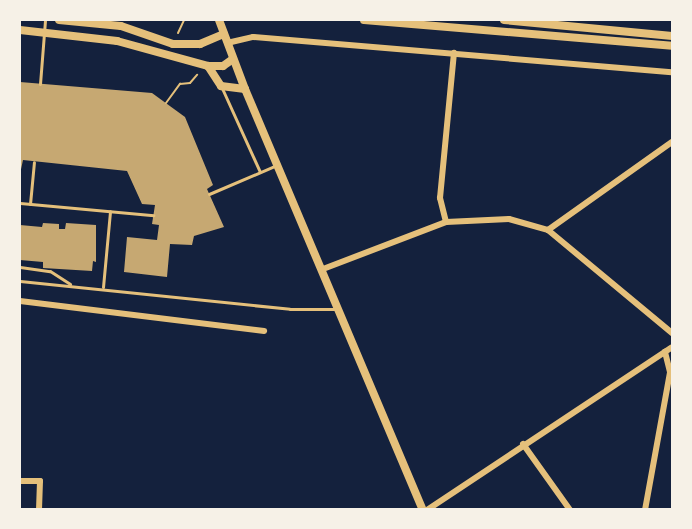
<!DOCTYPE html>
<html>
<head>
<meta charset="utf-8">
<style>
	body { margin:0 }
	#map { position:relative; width:692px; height:529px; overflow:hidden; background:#14213d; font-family:"Work Sans",sans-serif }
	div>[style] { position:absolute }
	.building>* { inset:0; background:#c6a872 }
	.path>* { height:2px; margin:-1px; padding:0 1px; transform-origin:1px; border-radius:1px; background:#e5c07b }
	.service>* { height:3px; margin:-1.5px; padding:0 1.5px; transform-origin:1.5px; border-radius:1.5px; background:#e5c07b }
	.minor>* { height:6px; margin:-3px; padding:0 3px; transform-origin:3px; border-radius:3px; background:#e5c07b }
	.tertiary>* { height:8px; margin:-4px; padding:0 4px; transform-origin:4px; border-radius:4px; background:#e5c07b }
	.secondary>* { height:8px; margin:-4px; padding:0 4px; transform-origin:4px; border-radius:4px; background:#e5c07b }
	span { translate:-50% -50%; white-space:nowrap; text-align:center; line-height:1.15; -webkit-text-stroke:5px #f6f1e7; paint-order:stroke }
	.frame { position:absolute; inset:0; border:21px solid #f6f1e7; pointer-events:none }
</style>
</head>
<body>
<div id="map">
	<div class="building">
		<div style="clip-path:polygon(20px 82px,152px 93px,185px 117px,213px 185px,207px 189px,224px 227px,194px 236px,192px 245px,170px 244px,167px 277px,124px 272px,127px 237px,157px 240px,159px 225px,152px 224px,155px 205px,142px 204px,127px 171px,23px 160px,20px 174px)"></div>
		<div style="clip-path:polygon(43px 223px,59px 224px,59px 229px,65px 229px,66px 223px,96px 225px,96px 262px,93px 261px,92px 271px,43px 268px,43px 262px,20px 260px,20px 225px,42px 227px)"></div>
	</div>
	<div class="path">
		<div style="left:178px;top:33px;width:14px;rotate:-65deg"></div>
		<div style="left:166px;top:103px;width:24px;rotate:-54deg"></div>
		<div style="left:180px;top:84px;width:10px;rotate:-6deg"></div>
		<div style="left:190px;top:83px;width:11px;rotate:-49deg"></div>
	</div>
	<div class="service">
		<div style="left:40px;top:84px;width:64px;rotate:-85.5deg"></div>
		<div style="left:221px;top:86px;width:94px;rotate:65.6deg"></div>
		<div style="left:209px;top:194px;width:74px;rotate:-23.1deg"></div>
		<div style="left:20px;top:203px;width:134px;rotate:5.2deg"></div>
		<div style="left:30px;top:204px;width:42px;rotate:-84.6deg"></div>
		<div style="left:20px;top:267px;width:30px;rotate:8deg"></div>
		<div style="left:50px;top:271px;width:24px;rotate:33deg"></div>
		<div style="left:20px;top:281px;width:271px;rotate:5.9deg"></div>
		<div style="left:290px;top:309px;width:47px"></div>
		<div style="left:103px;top:287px;width:76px;rotate:-84.7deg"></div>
	</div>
	<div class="minor">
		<div style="left:227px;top:43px;width:27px;rotate:-13deg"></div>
		<div style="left:253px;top:37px;width:420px;rotate:4.8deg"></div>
		<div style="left:446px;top:222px;width:25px;rotate:-104deg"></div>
		<div style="left:440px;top:198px;width:146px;rotate:-84.5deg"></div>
		<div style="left:548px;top:230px;width:152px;rotate:-35.4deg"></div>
		<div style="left:323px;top:269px;width:132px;rotate:-20.9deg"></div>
		<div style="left:446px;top:222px;width:63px;rotate:-2.7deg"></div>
		<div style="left:509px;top:219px;width:41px;rotate:15.8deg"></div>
		<div style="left:548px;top:230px;width:161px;rotate:39.7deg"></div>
		<div style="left:20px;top:301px;width:246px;rotate:7deg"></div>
		<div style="left:523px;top:444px;width:81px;rotate:54.5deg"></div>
		<div style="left:20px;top:481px;width:20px"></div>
		<div style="left:40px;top:481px;width:29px;rotate:92deg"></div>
		<div style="left:427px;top:510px;width:294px;rotate:-33.6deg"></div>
		<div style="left:645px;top:510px;width:140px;rotate:-79.7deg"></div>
		<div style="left:670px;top:372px;width:21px;rotate:-104deg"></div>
	</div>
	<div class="tertiary">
		<div style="left:59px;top:20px;width:62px;rotate:5.5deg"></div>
		<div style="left:121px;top:26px;width:55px;rotate:19.1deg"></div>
		<div style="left:173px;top:44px;width:27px"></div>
		<div style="left:200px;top:44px;width:26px;rotate:-23deg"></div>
		<div style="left:219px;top:20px;width:74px;rotate:69.4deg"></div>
		<div style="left:245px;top:89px;width:457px;rotate:67.1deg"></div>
		<div style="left:20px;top:30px;width:98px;rotate:6.5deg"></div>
		<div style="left:117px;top:41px;width:94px;rotate:15.4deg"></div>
		<div style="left:208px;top:66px;width:15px"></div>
		<div style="left:223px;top:66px;width:12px;rotate:-35deg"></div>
		<div style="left:208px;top:66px;width:24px;rotate:57deg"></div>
		<div style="left:221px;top:86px;width:24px;rotate:7deg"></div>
	</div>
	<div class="secondary">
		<div style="left:364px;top:20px;width:309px;rotate:4.8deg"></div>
		<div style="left:504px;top:20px;width:169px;rotate:5.4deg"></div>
	</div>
	<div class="frame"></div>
</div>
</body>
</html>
